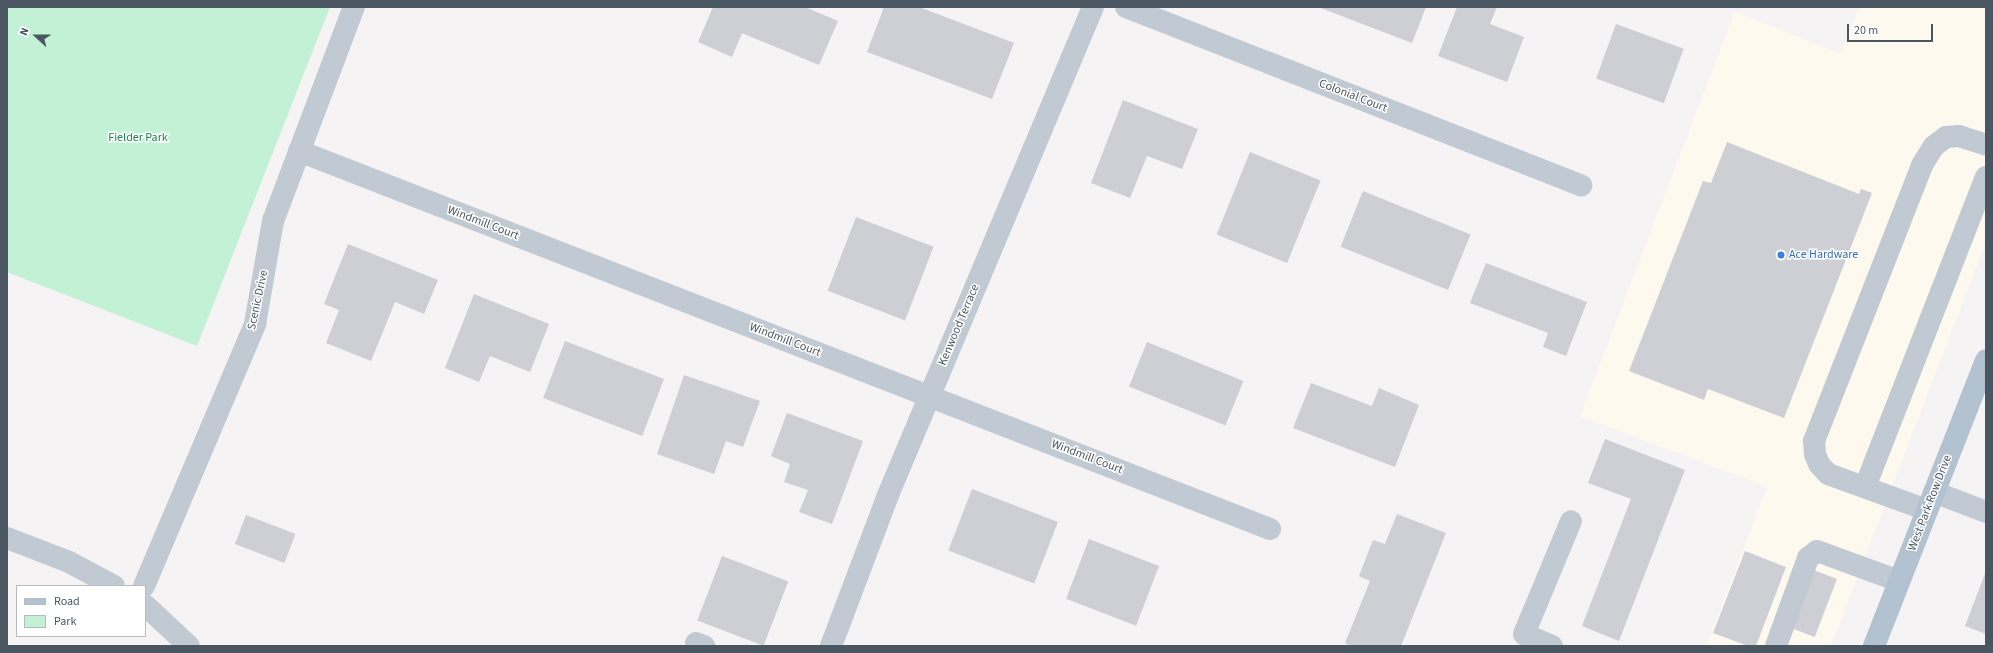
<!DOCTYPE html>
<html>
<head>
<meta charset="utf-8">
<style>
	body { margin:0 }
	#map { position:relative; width:1993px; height:653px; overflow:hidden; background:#f5f3f3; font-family:"Source Sans 3",sans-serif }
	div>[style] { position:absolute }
	.commercial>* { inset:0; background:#fdf9ef }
	.green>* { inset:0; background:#c3f1d5 }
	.building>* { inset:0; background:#cdcfd5; transform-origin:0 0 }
	.minor>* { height:22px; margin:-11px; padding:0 11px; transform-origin:11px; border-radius:11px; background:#c1cad2 }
	.major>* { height:22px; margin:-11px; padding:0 11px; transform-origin:11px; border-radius:11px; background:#b3c2d1 }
	.dots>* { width:11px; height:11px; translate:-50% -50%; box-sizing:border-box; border:2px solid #fff; border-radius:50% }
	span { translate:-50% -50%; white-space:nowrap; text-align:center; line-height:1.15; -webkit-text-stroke:3px #fff; paint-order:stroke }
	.street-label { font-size:12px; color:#4a5661 }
	.park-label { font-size:12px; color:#17864f }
	.shop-label { font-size:12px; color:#366cbe }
	.left { translate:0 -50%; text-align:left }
	.frame { position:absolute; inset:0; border:8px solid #4a5661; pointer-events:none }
	.legend { position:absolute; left:16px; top:585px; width:130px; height:52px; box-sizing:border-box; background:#fff; border:1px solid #b7bbc0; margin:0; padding:5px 7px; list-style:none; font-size:12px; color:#4a5661 }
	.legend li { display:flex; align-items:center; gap:8px; height:20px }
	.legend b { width:20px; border:1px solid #b7bbc0 }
	.north { position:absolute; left:16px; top:16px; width:40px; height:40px; -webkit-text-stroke:3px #fff; paint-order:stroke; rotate:291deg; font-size:11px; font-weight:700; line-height:16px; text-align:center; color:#4a5661 }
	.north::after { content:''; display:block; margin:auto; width:14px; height:18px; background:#4a5661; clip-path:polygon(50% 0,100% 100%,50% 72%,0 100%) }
	.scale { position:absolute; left:1847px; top:24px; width:86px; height:18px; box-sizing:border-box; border:2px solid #4a5661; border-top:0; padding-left:5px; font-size:12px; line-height:14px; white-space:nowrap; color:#4a5661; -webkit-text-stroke:3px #fff; paint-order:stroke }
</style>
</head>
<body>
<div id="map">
	<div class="commercial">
		<div style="clip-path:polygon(1859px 7px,1986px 7px,1986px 242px,1831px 646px,1706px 646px,1767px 487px,1580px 416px,1735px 11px,1840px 54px)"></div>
	</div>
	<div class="green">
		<div style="clip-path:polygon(7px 7px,330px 7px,197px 346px,7px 272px)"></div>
	</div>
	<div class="building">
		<div style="clip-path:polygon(713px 7px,805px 7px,838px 21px,819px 65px,742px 33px,732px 57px,698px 42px)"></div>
		<div style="clip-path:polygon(884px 7px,919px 7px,1014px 43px,992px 99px,867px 52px)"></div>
		<div style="clip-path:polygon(1318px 7px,1426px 7px,1412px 43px)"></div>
		<div style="clip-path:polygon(1457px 7px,1497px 7px,1490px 24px,1524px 37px,1507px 82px,1438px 56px)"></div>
		<div style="left:1616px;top:24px;width:72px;height:58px;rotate:20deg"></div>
		<div style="clip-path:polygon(1123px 100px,1198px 129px,1182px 169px,1147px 156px,1130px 198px,1091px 183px)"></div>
		<div style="clip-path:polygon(1727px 142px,1859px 194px,1861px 189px,1872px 193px,1784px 418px,1708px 389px,1704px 400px,1629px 371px,1703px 181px,1711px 183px)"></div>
		<div style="left:1250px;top:152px;width:76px;height:89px;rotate:22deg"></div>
		<div style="left:1363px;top:191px;width:116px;height:60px;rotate:22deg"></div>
		<div style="left:856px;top:217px;width:83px;height:79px;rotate:21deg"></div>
		<div style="clip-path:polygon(348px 244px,438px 280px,424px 314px,395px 302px,371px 361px,326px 343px,339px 310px,324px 304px)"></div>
		<div style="clip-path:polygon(1486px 263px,1587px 302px,1566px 356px,1543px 347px,1548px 333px,1470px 303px)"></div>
		<div style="clip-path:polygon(474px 294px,549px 324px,530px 372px,490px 356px,479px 382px,445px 368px)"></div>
		<div style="left:565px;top:341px;width:106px;height:61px;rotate:21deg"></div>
		<div style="left:1147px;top:342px;width:104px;height:48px;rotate:22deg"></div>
		<div style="clip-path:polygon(684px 375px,760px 401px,743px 447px,726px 441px,714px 474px,657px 454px)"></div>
		<div style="clip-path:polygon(1311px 383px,1372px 406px,1379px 388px,1419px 405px,1395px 467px,1293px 428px)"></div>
		<div style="clip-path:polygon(787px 413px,863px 441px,832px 524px,799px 512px,808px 490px,784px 482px,790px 464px,771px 456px)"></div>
		<div style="clip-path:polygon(1605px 439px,1685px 470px,1619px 641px,1582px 626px,1631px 499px,1588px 483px)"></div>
		<div style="left:972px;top:489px;width:92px;height:66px;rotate:21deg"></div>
		<div style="clip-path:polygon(1397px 514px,1446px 533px,1401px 646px,1352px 646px,1345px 643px,1370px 581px,1359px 576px,1373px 540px,1385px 544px)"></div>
		<div style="left:246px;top:515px;width:53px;height:31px;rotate:21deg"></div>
		<div style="left:1089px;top:539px;width:75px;height:64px;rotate:21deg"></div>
		<div style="clip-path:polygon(1745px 551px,1786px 567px,1756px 646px,1748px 646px,1713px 633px)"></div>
		<div style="left:722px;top:556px;width:71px;height:69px;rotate:21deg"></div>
		<div style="left:1808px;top:568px;width:31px;height:62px;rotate:21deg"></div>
		<div style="clip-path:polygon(1986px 571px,1986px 634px,1965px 626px)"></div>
	</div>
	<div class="minor">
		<div style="left:1126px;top:7px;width:489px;rotate:21.4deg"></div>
		<div style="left:299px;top:151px;width:1042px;rotate:21.27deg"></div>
		<div style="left:1865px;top:487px;width:333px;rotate:-68.7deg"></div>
		<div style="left:1934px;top:492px;width:56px;rotate:21deg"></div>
		<div style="left:1927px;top:510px;width:105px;rotate:-160deg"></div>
		<div style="left:1828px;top:474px;width:13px;rotate:-132deg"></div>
		<div style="left:1819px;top:464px;width:11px;rotate:-112deg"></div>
		<div style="left:1815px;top:454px;width:13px;rotate:-94deg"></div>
		<div style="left:1814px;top:441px;width:296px;rotate:-68.6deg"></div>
		<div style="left:1922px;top:165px;width:22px;rotate:-58deg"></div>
		<div style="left:1934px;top:146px;width:15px;rotate:-37deg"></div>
		<div style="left:1946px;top:137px;width:13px;rotate:-4deg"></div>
		<div style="left:1959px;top:136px;width:28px;rotate:18deg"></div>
		<div style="left:7px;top:538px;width:66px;rotate:21.2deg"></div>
		<div style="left:69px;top:562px;width:51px;rotate:28.1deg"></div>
		<div style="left:144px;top:586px;width:285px;rotate:-67deg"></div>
		<div style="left:255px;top:324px;width:105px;rotate:-80.1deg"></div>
		<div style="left:273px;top:221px;width:229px;rotate:-69.3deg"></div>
		<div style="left:145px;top:605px;width:60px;rotate:43deg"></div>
		<div style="left:696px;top:643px;width:9px;rotate:21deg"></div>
		<div style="left:831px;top:646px;width:161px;rotate:-69.3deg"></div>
		<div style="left:888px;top:495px;width:529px;rotate:-67.21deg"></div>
		<div style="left:1552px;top:646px;width:30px;rotate:-157deg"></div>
		<div style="left:1524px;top:634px;width:122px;rotate:-67.4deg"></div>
		<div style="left:1776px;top:646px;width:94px;rotate:-70deg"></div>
		<div style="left:1808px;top:558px;width:11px;rotate:-38deg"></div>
		<div style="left:1817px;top:551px;width:87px;rotate:20.1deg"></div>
	</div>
	<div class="major">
		<div style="left:1874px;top:646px;width:307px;rotate:-68.6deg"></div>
	</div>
	<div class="dots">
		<div style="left:1781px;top:255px;background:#3f7fe0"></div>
	</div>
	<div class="street-label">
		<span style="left:1353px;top:96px;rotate:21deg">Colonial Court</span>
		<span style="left:483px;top:223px;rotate:21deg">Windmill Court</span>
		<span style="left:258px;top:300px;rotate:-78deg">Scenic Drive</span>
		<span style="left:959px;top:325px;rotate:-67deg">Kenwood Terrace</span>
		<span style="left:785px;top:340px;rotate:21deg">Windmill Court</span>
		<span style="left:1087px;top:457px;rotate:21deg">Windmill Court</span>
		<span style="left:1930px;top:503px;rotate:-69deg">West Park Row Drive</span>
	</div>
	<div class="park-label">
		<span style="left:138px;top:138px">Fielder Park</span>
	</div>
	<div class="shop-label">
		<span class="left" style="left:1789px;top:255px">Ace Hardware</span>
	</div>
	<div class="frame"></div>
	<ul class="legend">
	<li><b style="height:5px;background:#b3c2d1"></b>Road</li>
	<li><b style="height:11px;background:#c3f1d5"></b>Park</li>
	</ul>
	<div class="north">N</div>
	<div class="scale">20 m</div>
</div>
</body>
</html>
